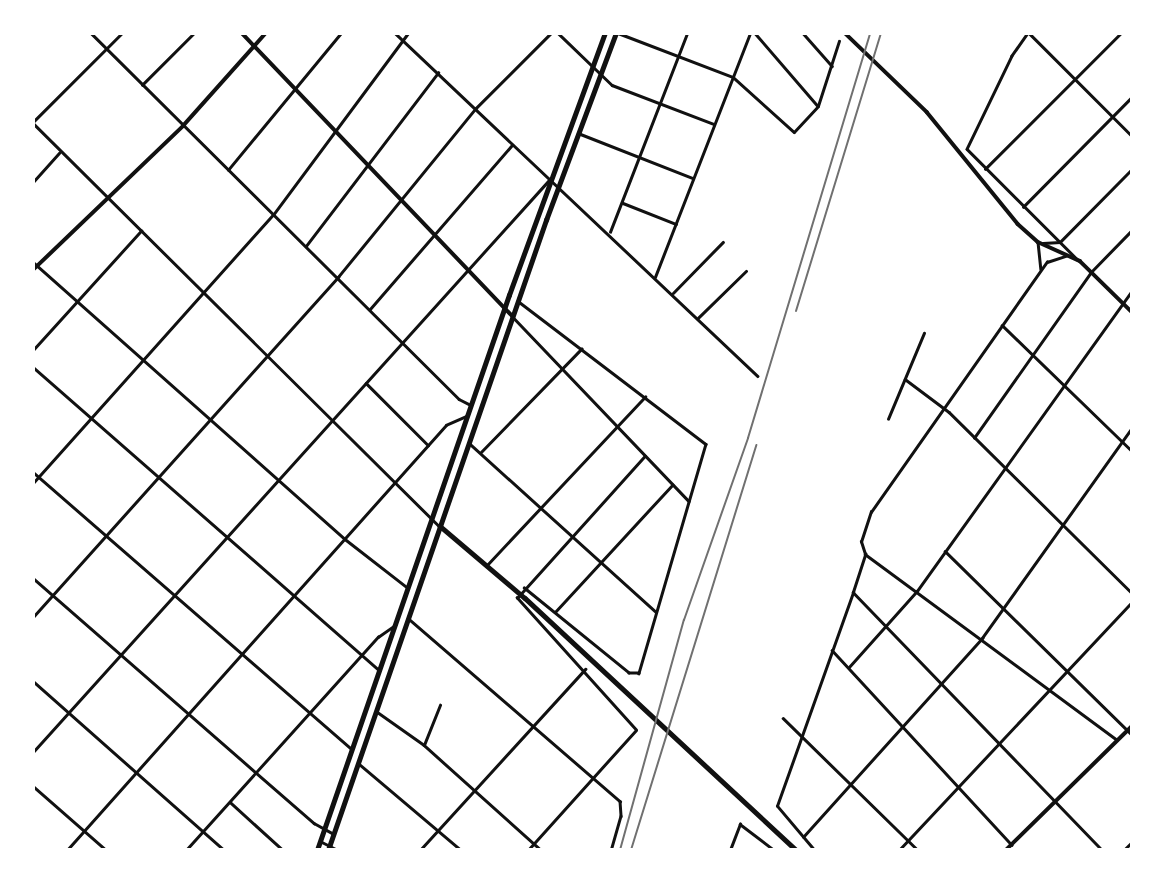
<!DOCTYPE html>
<style>
body{margin:0}
#map{position:relative;width:1165px;height:883px;overflow:hidden;background:#fff;font-family:Helvetica,sans-serif}
div>[style]{position:absolute}
[style*='--x']{left:calc(var(--x)*1px);top:calc(var(--y)*1px);width:calc(var(--w)*1px);rotate:calc(var(--a)*1deg)}
.minor>*{height:2.5px;margin:-1.25px;padding:0 1.25px;transform-origin:1.25px;border-radius:1.25px;background:#111}
.tertiary>*{height:3.5px;margin:-1.75px;padding:0 1.75px;transform-origin:1.75px;border-radius:1.75px;background:#111}
.primary>*{height:4.5px;margin:-2.25px;padding:0 2.25px;transform-origin:2.25px;border-radius:2.25px;background:#111}
.rail>*{height:2px;margin:-1px;padding:0 1px;transform-origin:1px;border-radius:1px;background:#707070}
span{translate:-50% -50%;white-space:nowrap;text-align:center;line-height:1.15;-webkit-text-stroke:6px #fff;paint-order:stroke}
.frame{position:absolute;inset:0;border:35px solid #fff;pointer-events:none}
</style>
<div id="map">
<div class="minor">
<i style="--x:91;--y:33;--w:519;--a:44.84"></i>
<i style="--x:459;--y:399;--w:13;--a:27"></i>
<i style="--x:395;--y:33;--w:499;--a:43.4"></i>
<i style="--x:558;--y:33;--w:75;--a:43.9"></i>
<i style="--x:612;--y:85;--w:109;--a:20.9"></i>
<i style="--x:618;--y:33;--w:123;--a:20.9"></i>
<i style="--x:733;--y:77;--w:82;--a:42"></i>
<i style="--x:794;--y:132;--w:35;--a:-47"></i>
<i style="--x:818;--y:106;--w:68;--a:-72.1"></i>
<i style="--x:755;--y:33;--w:95;--a:49.3"></i>
<i style="--x:803;--y:33;--w:44;--a:48.7"></i>
<i style="--x:1028;--y:33;--w:28;--a:125"></i>
<i style="--x:1012;--y:56;--w:103;--a:115.8"></i>
<i style="--x:967;--y:149;--w:156;--a:45"></i>
<i style="--x:1029;--y:33;--w:146;--a:45"></i>
<i style="--x:142;--y:85;--w:74;--a:-45"></i>
<i style="--x:33;--y:122;--w:126;--a:-45"></i>
<i style="--x:33;--y:123;--w:571;--a:44.79"></i>
<i style="--x:578;--y:133;--w:123;--a:21.4"></i>
<i style="--x:985;--y:169;--w:192;--a:-45"></i>
<i style="--x:228;--y:170;--w:178;--a:-50.5"></i>
<i style="--x:33;--y:182;--w:39;--a:-48"></i>
<i style="--x:623;--y:203;--w:57;--a:21.6"></i>
<i style="--x:1023;--y:207;--w:155;--a:-45.3"></i>
<i style="--x:610;--y:232;--w:213;--a:-68.8"></i>
<i style="--x:1038;--y:242;--w:27;--a:84"></i>
<i style="--x:1043;--y:243;--w:17;--a:-3"></i>
<i style="--x:1060;--y:242;--w:103;--a:-45.4"></i>
<i style="--x:306;--y:246;--w:218;--a:-52.7"></i>
<i style="--x:33;--y:262;--w:417;--a:41.6"></i>
<i style="--x:345;--y:539;--w:80;--a:37.9"></i>
<i style="--x:655;--y:277;--w:262;--a:-68.7"></i>
<i style="--x:673;--y:293;--w:71;--a:-45.6"></i>
<i style="--x:518;--y:301;--w:236;--a:37.3"></i>
<i style="--x:706;--y:444;--w:239;--a:106.3"></i>
<i style="--x:639;--y:673;--w:10;--a:180"></i>
<i style="--x:629;--y:673;--w:135;--a:-141"></i>
<i style="--x:370;--y:309;--w:217;--a:-49.1"></i>
<i style="--x:512;--y:316;--w:256;--a:46.3"></i>
<i style="--x:698;--y:318;--w:67;--a:-44.4"></i>
<i style="--x:1002;--y:325;--w:181;--a:44.1"></i>
<i style="--x:33;--y:350;--w:161;--a:-47.8"></i>
<i style="--x:33;--y:367;--w:460;--a:41.2"></i>
<i style="--x:905;--y:379;--w:55;--a:36.9"></i>
<i style="--x:949;--y:412;--w:257;--a:44.7"></i>
<i style="--x:366;--y:383;--w:88;--a:45"></i>
<i style="--x:888;--y:419;--w:93;--a:-67.3"></i>
<i style="--x:974;--y:438;--w:203;--a:-54.8"></i>
<i style="--x:1091;--y:272;--w:59;--a:-45.7"></i>
<i style="--x:469;--y:443;--w:252;--a:42.1"></i>
<i style="--x:481;--y:452;--w:144;--a:-45.8"></i>
<i style="--x:33;--y:472;--w:422;--a:41"></i>
<i style="--x:33;--y:483;--w:360;--a:-48.2"></i>
<i style="--x:273;--y:215;--w:227;--a:-53.4"></i>
<i style="--x:945;--y:551;--w:262;--a:44.5"></i>
<i style="--x:865;--y:554;--w:313;--a:36.4"></i>
<i style="--x:487;--y:565;--w:231;--a:-46.8"></i>
<i style="--x:33;--y:578;--w:373;--a:41.1"></i>
<i style="--x:314;--y:823;--w:23;--a:29"></i>
<i style="--x:853;--y:592;--w:359;--a:46"></i>
<i style="--x:555;--y:612;--w:173;--a:-47.3"></i>
<i style="--x:33;--y:617;--w:457;--a:-48.1"></i>
<i style="--x:338;--y:277;--w:217;--a:-50.8"></i>
<i style="--x:475;--y:109;--w:107;--a:-45"></i>
<i style="--x:409;--y:619;--w:279;--a:40.8"></i>
<i style="--x:620;--y:801;--w:15;--a:86"></i>
<i style="--x:621;--y:816;--w:35;--a:106"></i>
<i style="--x:832;--y:650;--w:265;--a:47.3"></i>
<i style="--x:849;--y:667;--w:102;--a:-48.2"></i>
<i style="--x:917;--y:591;--w:369;--a:-54.4"></i>
<i style="--x:33;--y:681;--w:255;--a:41.5"></i>
<i style="--x:376;--y:711;--w:59;--a:35.3"></i>
<i style="--x:424;--y:745;--w:157;--a:41.9"></i>
<i style="--x:783;--y:718;--w:189;--a:44.4"></i>
<i style="--x:424;--y:745;--w:43;--a:-68.2"></i>
<i style="--x:33;--y:752;--w:772;--a:-47.94"></i>
<i style="--x:358;--y:763;--w:135;--a:40.2"></i>
<i style="--x:33;--y:786;--w:97;--a:41.2"></i>
<i style="--x:230;--y:802;--w:72;--a:42.2"></i>
<i style="--x:803;--y:837;--w:268;--a:-48"></i>
<i style="--x:982;--y:638;--w:258;--a:-54.5"></i>
<i style="--x:320;--y:841;--w:20;--a:27"></i>
<i style="--x:67;--y:850;--w:569;--a:-48.27"></i>
<i style="--x:446;--y:425;--w:22;--a:-24"></i>
<i style="--x:186;--y:850;--w:287;--a:-48"></i>
<i style="--x:378;--y:637;--w:21;--a:-35"></i>
<i style="--x:420;--y:850;--w:245;--a:-47.6"></i>
<i style="--x:528;--y:850;--w:161;--a:-48"></i>
<i style="--x:636;--y:730;--w:178;--a:-132"></i>
<i style="--x:517;--y:598;--w:191;--a:-48"></i>
<i style="--x:730;--y:850;--w:28;--a:-69"></i>
<i style="--x:740;--y:824;--w:43;--a:37.4"></i>
<i style="--x:814;--y:850;--w:57;--a:-130.1"></i>
<i style="--x:777;--y:806;--w:227;--a:-70.4"></i>
<i style="--x:853;--y:592;--w:40;--a:-72"></i>
<i style="--x:865;--y:554;--w:13;--a:-108"></i>
<i style="--x:861;--y:542;--w:32;--a:-72"></i>
<i style="--x:871;--y:512;--w:306;--a:-54.9"></i>
<i style="--x:1047;--y:262;--w:20;--a:-18"></i>
<i style="--x:899;--y:850;--w:340;--a:-46.8"></i>
<i style="--x:1124;--y:850;--w:11;--a:-45"></i>
</div>
<div class="tertiary">
<i style="--x:242;--y:33;--w:391;--a:46.3"></i>
<i style="--x:845;--y:33;--w:114;--a:43.9"></i>
<i style="--x:927;--y:112;--w:144;--a:50.9"></i>
<i style="--x:1018;--y:224;--w:27;--a:42"></i>
<i style="--x:1038;--y:242;--w:46;--a:24.3"></i>
<i style="--x:1080;--y:261;--w:73;--a:44.4"></i>
<i style="--x:33;--y:270;--w:208;--a:-43.8"></i>
<i style="--x:183;--y:126;--w:125;--a:-48.3"></i>
<i style="--x:1006;--y:850;--w:177;--a:-44.5"></i>
</div>
<div class="primary">
<i style="--x:440;--y:526;--w:111;--a:40.3"></i>
<i style="--x:525;--y:598;--w:370;--a:42.9"></i>
<i style="--x:317;--y:850;--w:587;--a:-70.92"></i>
<i style="--x:509;--y:295;--w:279;--a:-69.9"></i>
<i style="--x:328;--y:850;--w:667;--a:-70.91"></i>
<i style="--x:546;--y:220;--w:200;--a:-69.5"></i>
</div>
<div class="rail">
<i style="--x:796;--y:311;--w:291;--a:-73"></i>
<i style="--x:620;--y:850;--w:239;--a:-74.5"></i>
<i style="--x:684;--y:620;--w:193;--a:-70.6"></i>
<i style="--x:748;--y:438;--w:423;--a:-73.2"></i>
<i style="--x:631;--y:850;--w:424;--a:-72.8"></i>
</div>
<div class="frame"></div>
</div>
